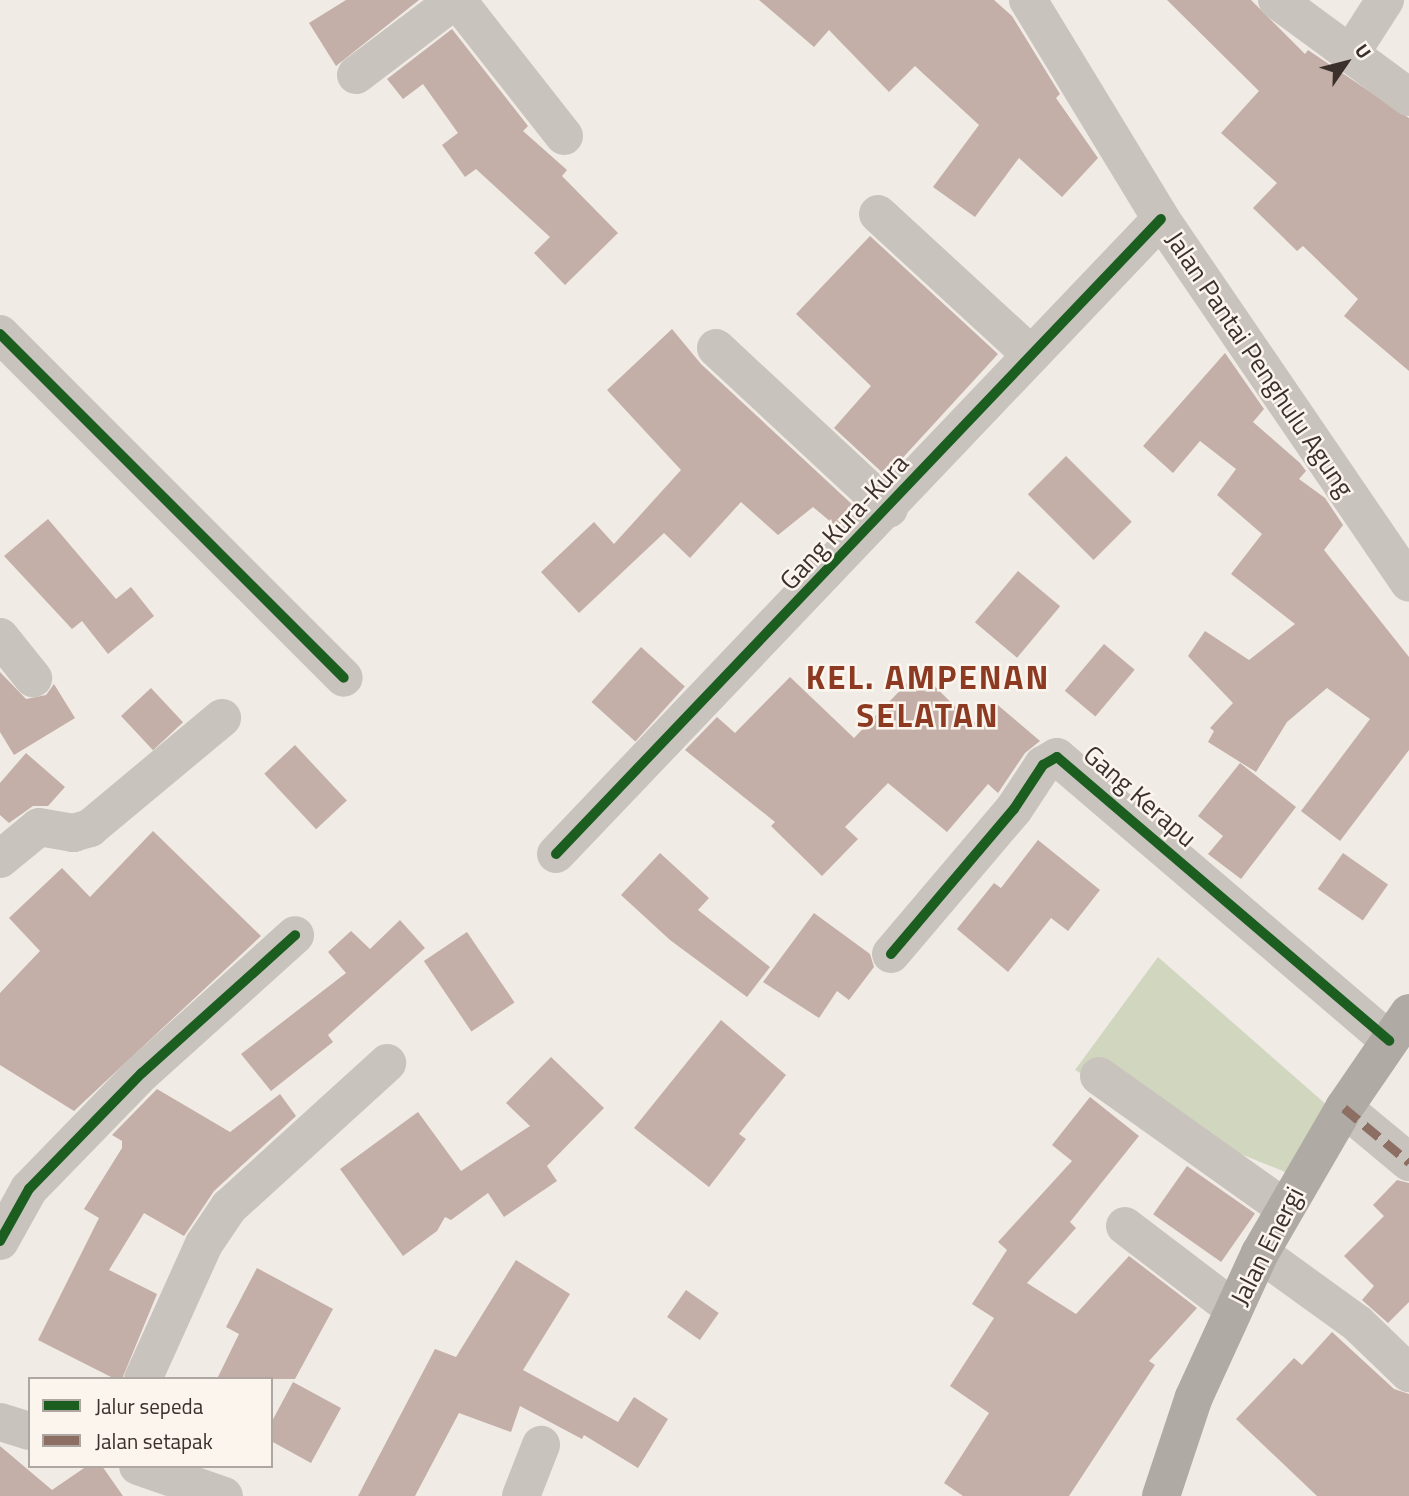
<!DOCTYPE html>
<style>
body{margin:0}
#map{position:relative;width:1409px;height:1496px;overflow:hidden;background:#f0ebe5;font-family:"Titillium Web",sans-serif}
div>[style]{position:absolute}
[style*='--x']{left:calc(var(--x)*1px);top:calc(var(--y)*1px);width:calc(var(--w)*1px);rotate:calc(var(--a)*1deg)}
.green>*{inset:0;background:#d1d6bf}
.building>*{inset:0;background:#c3afa7;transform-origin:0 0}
.minor>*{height:38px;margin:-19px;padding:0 19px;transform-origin:19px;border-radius:19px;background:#c9c3be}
.highway>*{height:38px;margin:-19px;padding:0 19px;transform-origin:19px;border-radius:19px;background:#afaaa4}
.quiet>*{height:9px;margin-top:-4.5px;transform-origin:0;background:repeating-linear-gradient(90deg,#8d6e63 0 18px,transparent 0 27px)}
.cycleway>*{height:10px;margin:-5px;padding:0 5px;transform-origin:5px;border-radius:5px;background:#1b5e20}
span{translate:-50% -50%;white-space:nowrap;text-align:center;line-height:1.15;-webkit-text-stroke:5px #fbf5ee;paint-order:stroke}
.street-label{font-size:26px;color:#3b302b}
.district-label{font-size:33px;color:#8c3b22;font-weight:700;letter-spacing:2px}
.legend{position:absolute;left:28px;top:1377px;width:245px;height:91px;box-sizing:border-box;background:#fbf5ee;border:2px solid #aea6a0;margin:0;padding:9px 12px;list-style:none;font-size:21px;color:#3b302b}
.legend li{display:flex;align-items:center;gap:14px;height:35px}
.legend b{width:35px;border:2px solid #aea6a0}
.north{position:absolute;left:1311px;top:28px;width:70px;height:70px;-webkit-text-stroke:5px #fbf5ee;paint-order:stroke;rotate:55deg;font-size:19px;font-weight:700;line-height:28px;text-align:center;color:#3b302b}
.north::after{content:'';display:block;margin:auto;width:24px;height:32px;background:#3b302b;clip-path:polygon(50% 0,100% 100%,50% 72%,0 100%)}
</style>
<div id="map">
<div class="green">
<i style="clip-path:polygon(1158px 957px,1337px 1114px,1290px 1174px,1182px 1130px,1075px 1070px)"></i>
</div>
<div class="building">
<i style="clip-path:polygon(346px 0,419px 0,336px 66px,309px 23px)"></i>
<i style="clip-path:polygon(759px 0,994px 0,1012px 16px,1060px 94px,1056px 98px,1098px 158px,1062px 197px,1019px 158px,975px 217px,933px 187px,979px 125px,915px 66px,889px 92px,829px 30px,814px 47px)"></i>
<i style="clip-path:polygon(1167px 0,1251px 0,1305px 54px,1308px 50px,1409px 118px,1409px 371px,1344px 316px,1358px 299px,1303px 246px,1297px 251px,1253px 208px,1277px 183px,1221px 133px,1259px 91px)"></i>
<i style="clip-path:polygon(452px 29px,528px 126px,523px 131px,567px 170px,562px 176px,618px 233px,565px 285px,534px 253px,550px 237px,476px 169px,465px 177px,442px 145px,458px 133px,423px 84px,403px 99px,387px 79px)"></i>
<i style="clip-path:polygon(870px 236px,998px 354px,886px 476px,834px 428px,871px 386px,796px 314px)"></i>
<i style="clip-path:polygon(672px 329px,701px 364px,856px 508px,837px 527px,813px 507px,778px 535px,741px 502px,690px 558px,664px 533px,579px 613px,541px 572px,594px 522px,614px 544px,681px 470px,607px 390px)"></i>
<i style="clip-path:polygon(1225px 353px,1264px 409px,1253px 422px,1300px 463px,1306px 471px,1299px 479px,1325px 498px,1343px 525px,1324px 550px,1409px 657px,1409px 750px,1340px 841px,1301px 811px,1370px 719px,1327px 688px,1287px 722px,1256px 772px,1208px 742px,1214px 731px,1210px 728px,1233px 703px,1188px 656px,1205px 631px,1249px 660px,1295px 624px,1231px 574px,1262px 534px,1217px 495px,1236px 469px,1200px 441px,1173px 473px,1143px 446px)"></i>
<i style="left:1066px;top:456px;width:93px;height:54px;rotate:45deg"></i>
<i style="clip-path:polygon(48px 519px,116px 599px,131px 587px,154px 616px,108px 654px,82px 621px,72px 629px,4px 556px)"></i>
<i style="left:1018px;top:571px;width:55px;height:67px;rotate:40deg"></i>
<i style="left:1104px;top:644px;width:40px;height:61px;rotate:40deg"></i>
<i style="left:641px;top:647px;width:59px;height:74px;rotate:42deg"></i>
<i style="clip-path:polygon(919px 671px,973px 724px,993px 701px,1040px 741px,1025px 753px,998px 793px,988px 784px,947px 832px,888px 783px,845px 827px,858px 839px,822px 876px,771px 826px,775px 822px,685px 750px,717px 717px,735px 733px,790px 677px,854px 738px)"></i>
<i style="clip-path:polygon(0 672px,26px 699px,46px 695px,54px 684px,75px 718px,14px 755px,0 732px)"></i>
<i style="left:151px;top:688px;width:47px;height:41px;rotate:47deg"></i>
<i style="left:295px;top:745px;width:76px;height:42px;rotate:47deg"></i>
<i style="clip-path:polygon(26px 753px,65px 787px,48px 806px,33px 806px,9px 823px,0 815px,0 783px)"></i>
<i style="clip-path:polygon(1240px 763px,1296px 807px,1241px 879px,1208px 854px,1223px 836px,1198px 816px)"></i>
<i style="clip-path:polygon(153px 831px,261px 936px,74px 1111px,0 1065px,0 993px,40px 951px,9px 918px,62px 868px,90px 897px)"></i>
<i style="clip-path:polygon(1038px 840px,1100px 890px,1068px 931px,1051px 918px,1008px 972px,957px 929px,994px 883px,1001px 888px)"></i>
<i style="clip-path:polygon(660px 853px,709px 898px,698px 910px,770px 967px,747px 997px,670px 940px,621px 895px)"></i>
<i style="left:1343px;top:853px;width:55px;height:44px;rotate:35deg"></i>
<i style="clip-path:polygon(814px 913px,870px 954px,874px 967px,849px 1000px,837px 991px,819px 1018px,763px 982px)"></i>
<i style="clip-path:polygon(400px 920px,425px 948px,328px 1035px,333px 1042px,271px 1091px,241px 1054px,346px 973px,328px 952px,351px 931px,370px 949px)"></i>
<i style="left:467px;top:932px;width:85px;height:52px;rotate:56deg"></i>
<i style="clip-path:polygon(721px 1020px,786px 1075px,739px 1134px,746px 1139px,709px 1187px,634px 1128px)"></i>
<i style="clip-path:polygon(551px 1057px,604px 1108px,547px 1166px,557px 1181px,504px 1217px,488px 1193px,451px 1220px,445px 1217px,437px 1231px,403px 1256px,340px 1169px,418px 1112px,461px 1171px,530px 1126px,506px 1103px)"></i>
<i style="clip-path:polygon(157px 1089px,230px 1132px,280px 1094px,296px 1116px,214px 1191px,184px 1236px,144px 1213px,109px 1270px,157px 1294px,122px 1379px,115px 1379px,38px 1340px,99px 1218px,84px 1209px,122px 1148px,122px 1141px,112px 1135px)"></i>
<i style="clip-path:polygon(1090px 1097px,1139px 1136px,1070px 1222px,1076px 1228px,1027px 1283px,1076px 1314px,1129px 1256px,1197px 1308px,1149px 1361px,1155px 1365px,1069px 1496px,963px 1496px,944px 1483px,989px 1413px,950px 1386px,994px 1318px,972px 1304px,1007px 1250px,998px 1242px,1072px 1161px,1052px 1145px)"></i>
<i style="left:1187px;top:1166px;width:83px;height:59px;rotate:35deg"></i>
<i style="clip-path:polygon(1397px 1180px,1409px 1183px,1409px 1302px,1388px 1323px,1362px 1300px,1374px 1286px,1344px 1256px,1384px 1216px,1373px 1205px)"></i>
<i style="clip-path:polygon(516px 1260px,570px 1294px,523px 1370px,618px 1422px,634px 1397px,668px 1419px,638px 1468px,584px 1435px,582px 1439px,520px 1406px,511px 1432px,459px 1413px,415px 1496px,358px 1496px,435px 1349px,456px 1357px)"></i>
<i style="clip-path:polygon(257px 1268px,333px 1309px,295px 1379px,217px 1379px,239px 1334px,226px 1327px)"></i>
<i style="left:686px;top:1290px;width:40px;height:33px;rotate:35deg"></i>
<i style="clip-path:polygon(1332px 1332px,1394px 1389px,1409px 1394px,1409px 1496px,1317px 1496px,1236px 1419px,1294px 1358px,1302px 1365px)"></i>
<i style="clip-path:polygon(293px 1382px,341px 1408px,311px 1463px,271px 1441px,271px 1423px)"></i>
<i style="clip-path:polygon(0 1446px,52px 1490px,87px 1466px,102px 1466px,123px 1496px,0 1496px)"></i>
</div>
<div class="minor">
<i style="--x:457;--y:0;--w:173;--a:51.8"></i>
<i style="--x:1028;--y:0;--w:256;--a:58.7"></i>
<i style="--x:1161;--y:219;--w:440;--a:55.7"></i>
<i style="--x:1277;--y:0;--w:164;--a:36.3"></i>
<i style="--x:1351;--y:53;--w:63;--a:-57.3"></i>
<i style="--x:356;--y:75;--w:124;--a:-37.1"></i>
<i style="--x:878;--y:214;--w:205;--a:42.6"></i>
<i style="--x:0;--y:334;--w:486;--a:45"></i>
<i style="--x:716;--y:348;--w:236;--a:42.9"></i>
<i style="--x:0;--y:637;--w:53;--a:51.2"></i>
<i style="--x:556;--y:854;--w:877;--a:-46.39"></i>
<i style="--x:0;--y:859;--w:50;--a:-39.4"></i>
<i style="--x:39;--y:827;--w:35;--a:10"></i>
<i style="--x:73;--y:833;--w:18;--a:-16"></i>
<i style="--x:90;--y:828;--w:172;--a:-39.8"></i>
<i style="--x:891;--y:954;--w:190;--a:-49.7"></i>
<i style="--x:1014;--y:809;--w:53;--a:-56.6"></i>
<i style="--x:1043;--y:765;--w:16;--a:-30"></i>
<i style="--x:1057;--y:757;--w:437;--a:40.5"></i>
<i style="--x:1099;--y:1076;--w:226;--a:35.4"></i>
<i style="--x:1344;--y:1108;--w:85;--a:39.7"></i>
<i style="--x:1125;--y:1226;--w:137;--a:37.3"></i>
<i style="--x:0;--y:1241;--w:60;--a:-60.9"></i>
<i style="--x:29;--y:1189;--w:162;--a:-45.8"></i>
<i style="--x:142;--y:1073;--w:206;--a:-42"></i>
<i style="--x:1260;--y:1253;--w:121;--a:35.9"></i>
<i style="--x:1358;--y:1324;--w:71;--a:43.9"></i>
<i style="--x:143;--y:1379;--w:148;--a:-65.7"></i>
<i style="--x:204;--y:1244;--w:45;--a:-56"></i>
<i style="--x:229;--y:1207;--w:214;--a:-42.3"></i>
<i style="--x:0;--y:1422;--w:31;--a:17"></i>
<i style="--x:138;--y:1466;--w:91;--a:19.2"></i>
<i style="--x:521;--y:1496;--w:55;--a:-68.6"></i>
</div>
<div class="highway">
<i style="--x:1161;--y:1496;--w:104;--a:-71.6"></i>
<i style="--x:1194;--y:1397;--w:158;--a:-65.4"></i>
<i style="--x:1260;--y:1253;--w:168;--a:-59.9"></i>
<i style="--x:1344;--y:1108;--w:115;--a:-55.6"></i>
</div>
<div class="quiet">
<i style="--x:1344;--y:1108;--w:85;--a:39.7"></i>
</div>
<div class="cycleway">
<i style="--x:0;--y:334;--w:486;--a:45"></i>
<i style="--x:556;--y:854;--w:877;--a:-46.39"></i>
<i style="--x:891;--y:954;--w:190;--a:-49.7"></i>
<i style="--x:1014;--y:809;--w:53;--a:-56.6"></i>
<i style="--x:1043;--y:765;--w:16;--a:-30"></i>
<i style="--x:1057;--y:757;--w:437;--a:40.5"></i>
<i style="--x:0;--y:1241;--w:60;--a:-60.9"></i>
<i style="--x:29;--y:1189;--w:162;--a:-45.8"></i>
<i style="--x:142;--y:1073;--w:206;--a:-42"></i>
</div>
<div class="street-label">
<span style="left:1260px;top:364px;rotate:56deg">Jalan Pantai Penghulu Agung</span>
<span style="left:844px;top:522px;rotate:-47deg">Gang Kura-Kura</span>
<span style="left:1140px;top:796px;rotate:41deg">Gang Kerapu</span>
<span style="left:1267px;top:1246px;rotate:-63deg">Jalan Energi</span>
</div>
<div class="district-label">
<span style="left:928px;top:697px">KEL. AMPENAN<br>SELATAN</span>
</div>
<ul class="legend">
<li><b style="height:9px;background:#1b5e20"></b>Jalur sepeda</li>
<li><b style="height:9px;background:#8d6e63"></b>Jalan setapak</li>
</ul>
<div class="north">U</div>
</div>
